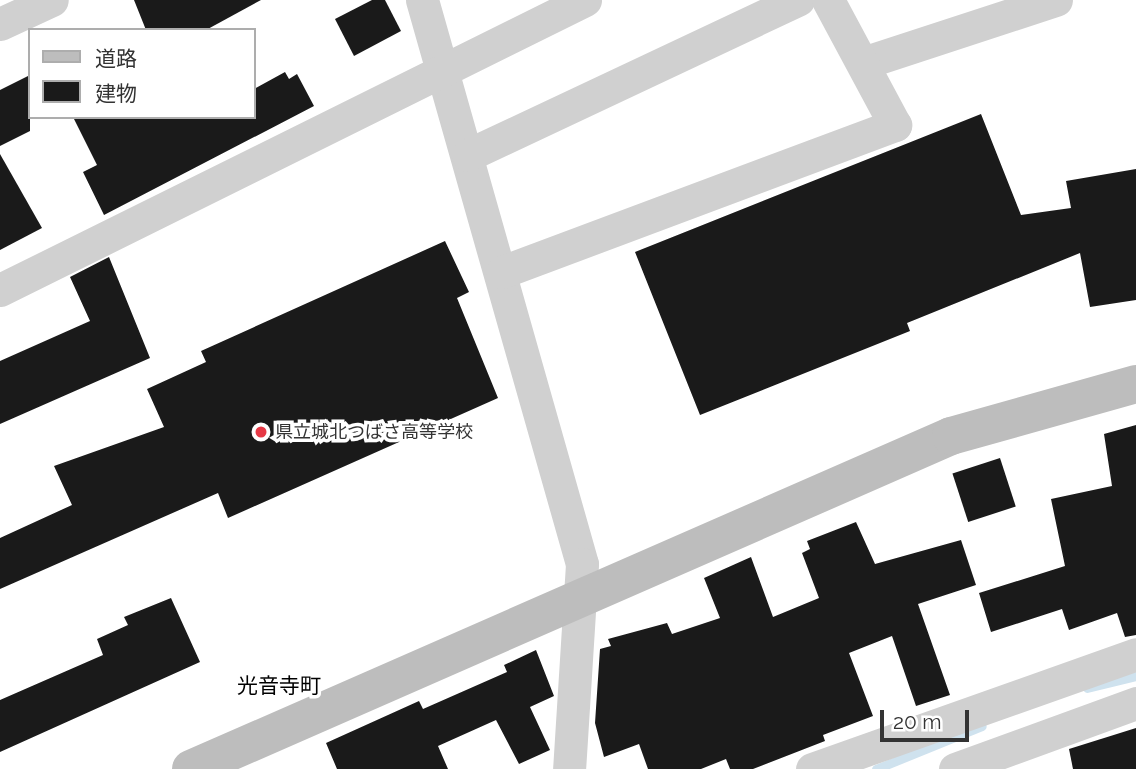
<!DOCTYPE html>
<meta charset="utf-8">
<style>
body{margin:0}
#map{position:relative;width:1136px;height:769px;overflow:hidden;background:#fff;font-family:Raleway,"Noto Sans JP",sans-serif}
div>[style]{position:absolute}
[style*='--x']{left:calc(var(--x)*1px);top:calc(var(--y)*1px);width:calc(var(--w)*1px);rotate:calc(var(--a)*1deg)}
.stream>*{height:9px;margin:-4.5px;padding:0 4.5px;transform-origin:4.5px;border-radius:4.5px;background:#cfe2ee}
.building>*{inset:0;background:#1a1a1a;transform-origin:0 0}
.street>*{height:33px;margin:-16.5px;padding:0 16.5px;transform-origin:16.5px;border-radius:16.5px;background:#d0d0d0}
.secondary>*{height:38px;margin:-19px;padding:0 19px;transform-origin:19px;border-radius:19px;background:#bdbdbd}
.dots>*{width:19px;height:19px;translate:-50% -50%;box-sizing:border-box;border:4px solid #fff;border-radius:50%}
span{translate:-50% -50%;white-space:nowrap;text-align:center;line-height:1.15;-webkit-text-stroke:7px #fff;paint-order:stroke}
.poi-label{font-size:18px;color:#333}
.left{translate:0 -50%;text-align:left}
.quarter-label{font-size:21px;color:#000}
.legend{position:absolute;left:28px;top:28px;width:228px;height:91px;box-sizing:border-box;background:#fff;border:2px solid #adadad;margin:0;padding:9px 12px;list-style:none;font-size:21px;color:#333}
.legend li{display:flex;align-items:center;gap:14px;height:35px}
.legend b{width:35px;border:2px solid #adadad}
.scale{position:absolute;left:880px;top:710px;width:89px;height:32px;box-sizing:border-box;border:4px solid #333;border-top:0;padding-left:9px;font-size:21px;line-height:24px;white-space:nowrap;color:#333;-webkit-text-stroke:5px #fff;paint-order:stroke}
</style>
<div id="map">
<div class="stream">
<i style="--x:1087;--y:688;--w:50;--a:-13.8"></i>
<i style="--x:876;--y:769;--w:114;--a:-22.1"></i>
</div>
<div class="building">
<i style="clip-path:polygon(134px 0,261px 0,206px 30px,146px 30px)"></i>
<i style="clip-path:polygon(372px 0,385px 0,401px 31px,354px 56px,335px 19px)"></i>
<i style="clip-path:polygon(285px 72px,289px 79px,297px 74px,314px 106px,104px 215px,83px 172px,97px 165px,73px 117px,254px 117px,254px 89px)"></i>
<i style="clip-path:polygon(30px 75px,30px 131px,0 146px,0 90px)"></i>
<i style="clip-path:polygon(981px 114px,1021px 215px,1071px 208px,1066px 181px,1136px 169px,1136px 300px,1090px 307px,1080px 253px,907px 323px,910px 331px,700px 415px,635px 252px)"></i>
<i style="clip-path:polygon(0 154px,42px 228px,0 250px)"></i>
<i style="clip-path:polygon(445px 241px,469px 292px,457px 298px,498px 398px,228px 518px,218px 493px,0 589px,0 538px,72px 505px,54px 466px,164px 427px,147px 389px,206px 362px,201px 351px)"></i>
<i style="clip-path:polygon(109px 257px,150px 358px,0 424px,0 361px,90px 321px,70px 277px)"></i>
<i style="clip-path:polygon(1136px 425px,1136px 635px,1125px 637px,1117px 613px,1069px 630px,1062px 609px,991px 632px,979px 593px,1065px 566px,1051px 499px,1112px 486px,1104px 434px)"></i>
<i style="left:1000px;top:458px;width:51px;height:50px;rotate:72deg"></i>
<i style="clip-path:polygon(856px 522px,875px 564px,961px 540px,976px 585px,918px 604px,950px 695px,916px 706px,892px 636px,849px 653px,873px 716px,823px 735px,825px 741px,753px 769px,730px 769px,726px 759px,701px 769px,648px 769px,639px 744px,604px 757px,595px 723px,600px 649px,611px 646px,608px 639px,667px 623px,672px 634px,720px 618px,704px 578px,751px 557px,773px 617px,819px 598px,802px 553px,810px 549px,807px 541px)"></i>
<i style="clip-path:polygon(171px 598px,200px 662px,0 752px,0 700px,103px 655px,97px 639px,128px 625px,124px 617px)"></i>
<i style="clip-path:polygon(536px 650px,554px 696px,530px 707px,550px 750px,519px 764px,496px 720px,438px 746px,448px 769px,337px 769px,326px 743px,419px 701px,423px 709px,507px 672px,504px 665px)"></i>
<i style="clip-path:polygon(1136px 728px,1136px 769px,1073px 769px,1069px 749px)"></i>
</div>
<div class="street">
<i style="--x:422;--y:0;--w:586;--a:74.16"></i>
<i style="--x:582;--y:564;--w:205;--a:93.6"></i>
<i style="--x:0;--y:24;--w:57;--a:-24.8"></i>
<i style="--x:863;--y:63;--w:203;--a:-18.1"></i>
<i style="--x:468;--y:155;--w:365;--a:-25.2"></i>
<i style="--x:502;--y:272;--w:420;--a:-20.5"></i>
<i style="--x:895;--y:125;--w:142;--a:-118.2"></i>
<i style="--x:0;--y:290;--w:653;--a:-26.37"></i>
<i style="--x:812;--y:769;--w:344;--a:-19.5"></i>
<i style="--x:955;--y:769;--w:193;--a:-20"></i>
</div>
<div class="secondary">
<i style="--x:191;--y:769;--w:830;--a:-23.66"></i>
<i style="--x:951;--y:436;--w:192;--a:-15.7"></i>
</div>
<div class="dots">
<i style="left:261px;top:432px;background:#e63946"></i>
</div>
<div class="poi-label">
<span class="left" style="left:275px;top:432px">県立城北つばさ高等学校</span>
</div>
<div class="quarter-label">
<span style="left:279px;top:686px">光音寺町</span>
</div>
<ul class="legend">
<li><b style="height:9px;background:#bdbdbd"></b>道路</li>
<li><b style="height:19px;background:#1a1a1a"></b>建物</li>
</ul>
<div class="scale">20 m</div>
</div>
